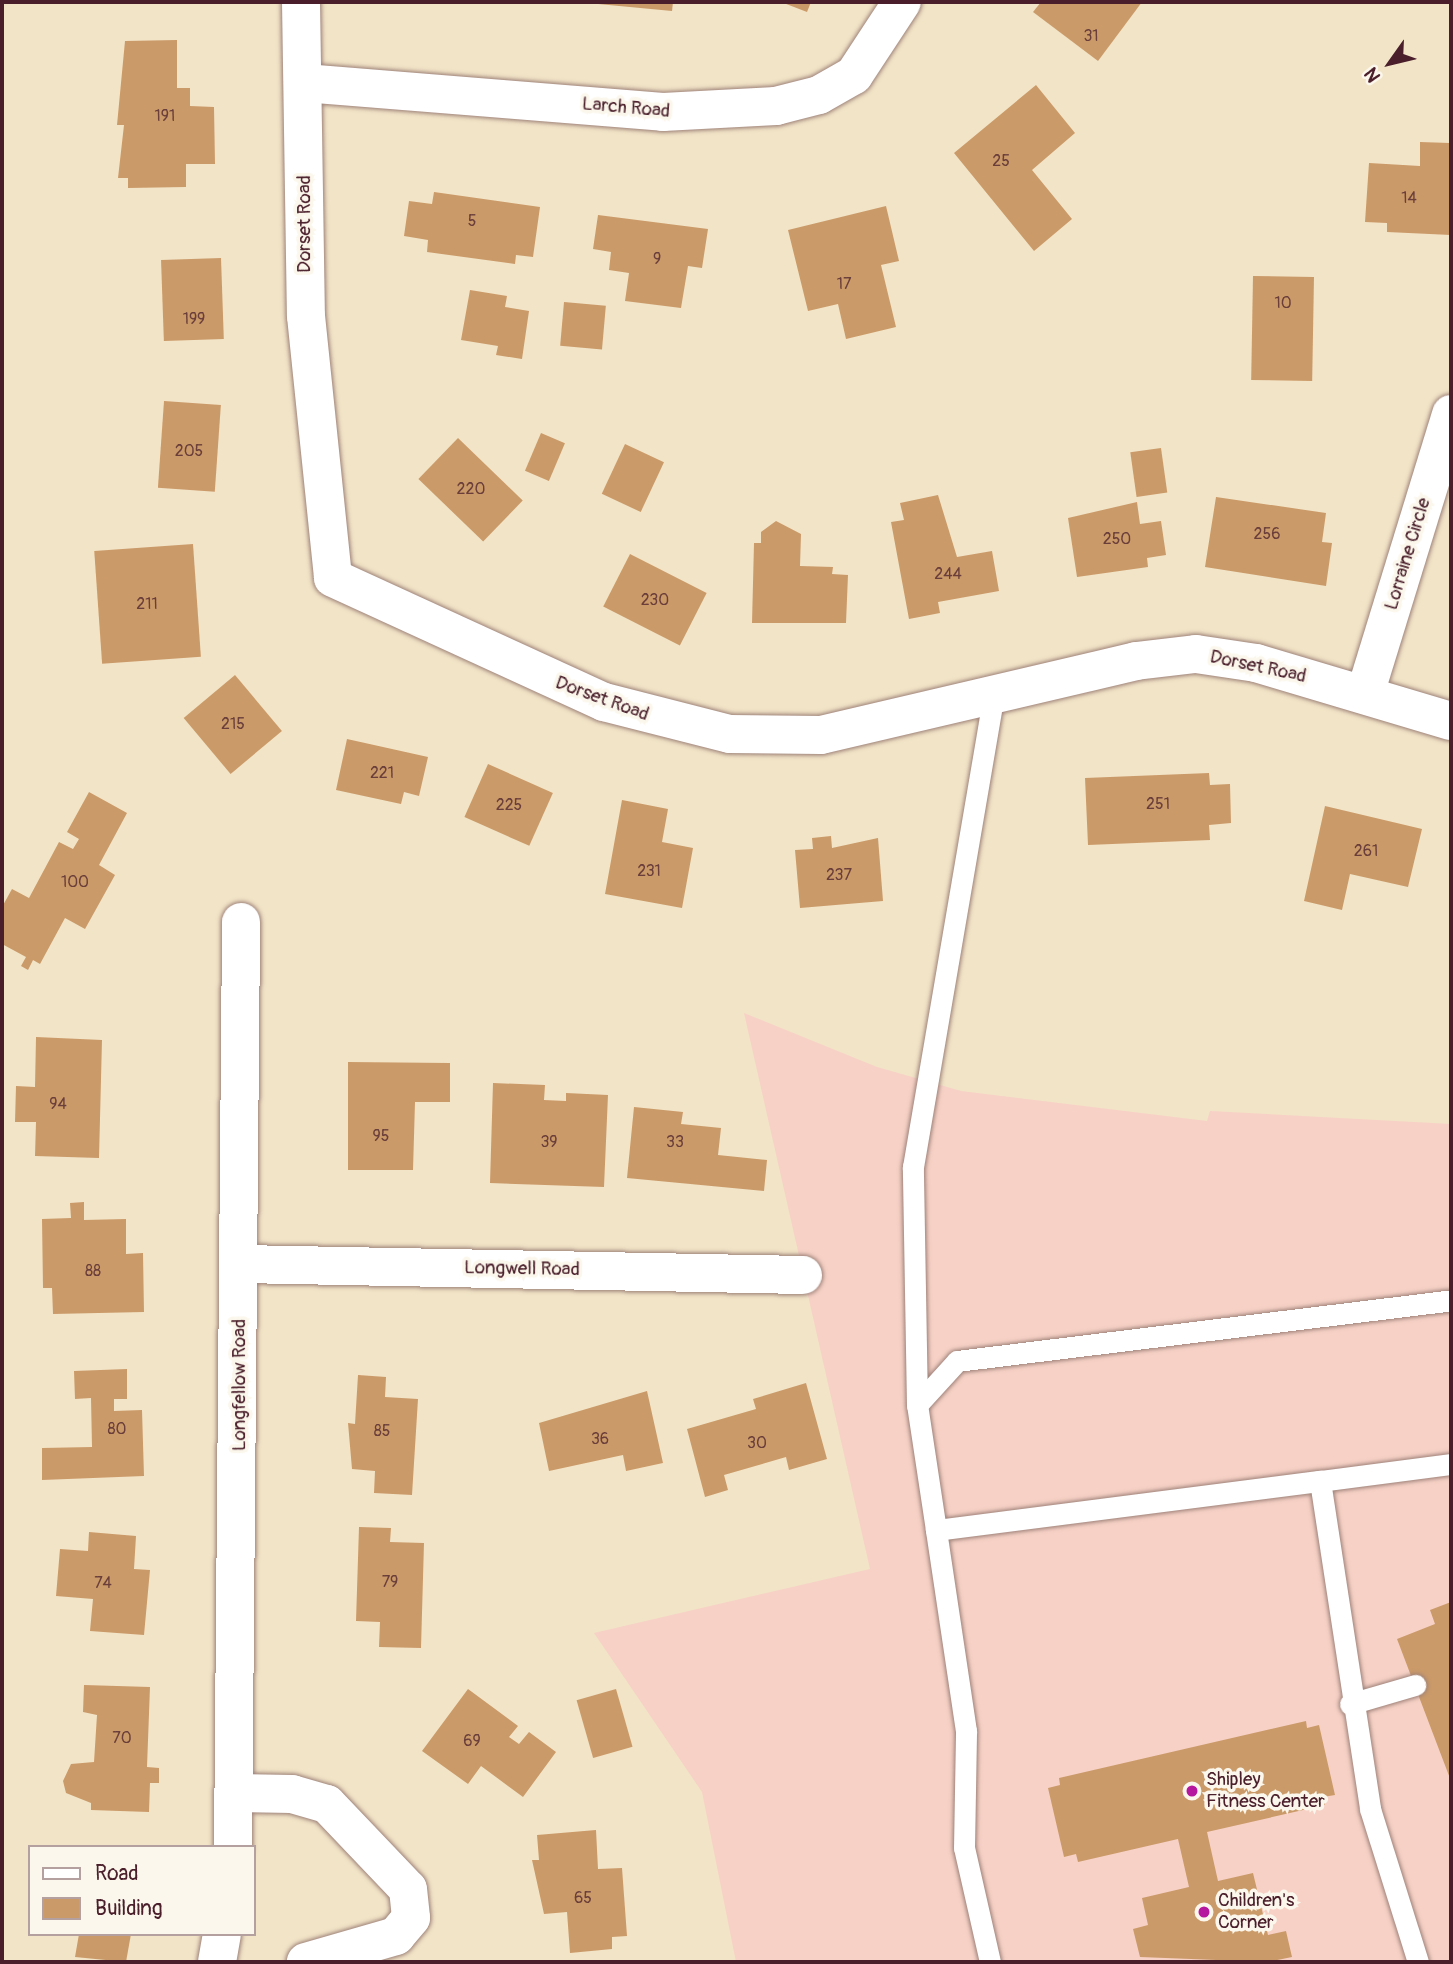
<!DOCTYPE html>
<style>
body{margin:0}
#map{position:relative;width:1453px;height:1964px;overflow:hidden;background:#f2e4c7;font-family:Pangolin,sans-serif}
div>[style]{position:absolute}
[style*='--x']{left:calc(var(--x)*1px);top:calc(var(--y)*1px);width:calc(var(--w)*1px);rotate:calc(var(--a)*1deg)}
.built>*{inset:0;background:#f7d1c6}
.building>*{inset:0;background:#cb9a69;transform-origin:0 0}
.roads{filter:drop-shadow(0 0 2px #9e8279) drop-shadow(0 0 2px #9e8279)}
.service>*{height:21px;margin:-10.5px;padding:0 10.5px;transform-origin:10.5px;border-radius:10.5px;background:#fff}
.minor>*{height:38px;margin:-19px;padding:0 19px;transform-origin:19px;border-radius:19px;background:#fff}
.dots>*{width:19px;height:19px;translate:-50% -50%;box-sizing:border-box;border:4px solid #fbf7ec;border-radius:50%}
span{translate:-50% -50%;white-space:nowrap;text-align:center;line-height:1.15;-webkit-text-stroke:7px #fbf7ec;paint-order:stroke}
.number-label{font-size:16px;color:#6a3e3a}
.number-label span{-webkit-text-stroke-width:0}
.street-label{font-size:19px;color:#4a1f2b}
.poi-label{font-size:19px;color:#4a1f2b}
.left{translate:0 -50%;text-align:left}
.frame{position:absolute;inset:0;border:4px solid #4a1f2b;pointer-events:none}
.legend{position:absolute;left:28px;top:1845px;width:228px;height:91px;box-sizing:border-box;background:#fbf7ec;border:2px solid #b4a19f;margin:0;padding:9px 12px;list-style:none;font-size:21px;color:#4a1f2b}
.legend li{display:flex;align-items:center;gap:14px;height:35px}
.legend b{width:35px;border:2px solid #b4a19f}
.north{position:absolute;left:1355px;top:28px;width:70px;height:70px;-webkit-text-stroke:5px #fbf7ec;paint-order:stroke;rotate:236deg;font-size:19px;font-weight:700;line-height:28px;text-align:center;color:#4a1f2b}
.north::after{content:'';display:block;margin:auto;width:24px;height:32px;background:#4a1f2b;clip-path:polygon(50% 0,100% 100%,50% 72%,0 100%)}
</style>
<div id="map">
<div class="built">
<i style="clip-path:polygon(744px 1013px,877px 1067px,961px 1091px,1207px 1121px,1210px 1111px,1451px 1124px,1451px 1962px,736px 1962px,702px 1792px,594px 1633px,870px 1569px)"></i>
</div>
<div class="building">
<i style="clip-path:polygon(577px 2px,673px 2px,672px 11px)"></i>
<i style="clip-path:polygon(781px 2px,811px 2px,807px 12px)"></i>
<i style="clip-path:polygon(1041px 2px,1142px 2px,1098px 61px,1033px 12px)"></i>
<i style="clip-path:polygon(177px 40px,177px 88px,190px 88px,190px 106px,214px 107px,215px 164px,186px 164px,186px 187px,128px 188px,128px 178px,118px 178px,124px 125px,117px 125px,125px 41px)"></i>
<i style="clip-path:polygon(1036px 85px,1075px 133px,1032px 170px,1072px 219px,1034px 251px,954px 153px)"></i>
<i style="clip-path:polygon(1420px 142px,1450px 143px,1451px 235px,1387px 232px,1387px 223px,1365px 222px,1369px 163px,1420px 166px)"></i>
<i style="clip-path:polygon(434px 192px,540px 207px,533px 257px,516px 255px,515px 264px,427px 252px,428px 240px,404px 236px,409px 201px,432px 204px)"></i>
<i style="clip-path:polygon(886px 206px,899px 261px,881px 265px,896px 327px,846px 339px,838px 304px,808px 311px,788px 230px)"></i>
<i style="clip-path:polygon(598px 215px,708px 229px,702px 268px,688px 266px,681px 308px,625px 301px,629px 273px,609px 270px,611px 252px,593px 249px)"></i>
<i style="left:221px;top:258px;width:81px;height:60px;rotate:88deg"></i>
<i style="left:1253px;top:276px;width:61px;height:104px;rotate:1deg"></i>
<i style="clip-path:polygon(470px 290px,507px 296px,505px 307px,529px 311px,522px 359px,496px 355px,498px 346px,461px 340px)"></i>
<i style="left:564px;top:302px;width:42px;height:44px;rotate:5deg"></i>
<i style="left:164px;top:401px;width:57px;height:87px;rotate:4deg"></i>
<i style="left:541px;top:433px;width:26px;height:41px;rotate:23deg"></i>
<i style="left:458px;top:438px;width:90px;height:57px;rotate:44deg"></i>
<i style="left:625px;top:444px;width:43px;height:55px;rotate:25deg"></i>
<i style="left:1161px;top:448px;width:45px;height:31px;rotate:82deg"></i>
<i style="clip-path:polygon(938px 495px,957px 557px,992px 551px,999px 591px,938px 602px,940px 613px,909px 619px,891px 522px,904px 520px,900px 503px)"></i>
<i style="clip-path:polygon(1216px 497px,1326px 513px,1322px 542px,1332px 543px,1326px 586px,1205px 567px)"></i>
<i style="clip-path:polygon(1137px 502px,1140px 524px,1161px 521px,1166px 555px,1147px 558px,1148px 567px,1077px 577px,1068px 518px)"></i>
<i style="clip-path:polygon(776px 521px,801px 534px,800px 566px,833px 567px,832px 574px,848px 575px,846px 623px,752px 623px,754px 543px,761px 543px,761px 532px)"></i>
<i style="left:193px;top:544px;width:113px;height:99px;rotate:86deg"></i>
<i style="left:630px;top:554px;width:86px;height:59px;rotate:27deg"></i>
<i style="left:235px;top:675px;width:73px;height:67px;rotate:50deg"></i>
<i style="clip-path:polygon(347px 739px,428px 757px,419px 796px,404px 792px,401px 804px,336px 790px)"></i>
<i style="left:488px;top:764px;width:71px;height:58px;rotate:24deg"></i>
<i style="clip-path:polygon(1209px 773px,1210px 785px,1230px 784px,1231px 823px,1209px 825px,1210px 840px,1088px 845px,1085px 778px)"></i>
<i style="clip-path:polygon(89px 792px,127px 813px,99px 865px,115px 875px,85px 929px,65px 918px,40px 964px,33px 960px,28px 970px,21px 966px,26px 957px,2px 944px,2px 907px,12px 889px,29px 898px,59px 842px,73px 849px,79px 839px,67px 832px)"></i>
<i style="clip-path:polygon(622px 800px,668px 809px,662px 842px,693px 848px,682px 908px,605px 894px)"></i>
<i style="clip-path:polygon(1325px 806px,1422px 829px,1408px 887px,1350px 874px,1342px 910px,1304px 901px)"></i>
<i style="clip-path:polygon(831px 836px,832px 848px,878px 838px,883px 901px,800px 908px,795px 850px,813px 849px,812px 838px)"></i>
<i style="clip-path:polygon(36px 1037px,102px 1040px,99px 1158px,35px 1156px,36px 1122px,15px 1122px,16px 1086px,35px 1087px)"></i>
<i style="clip-path:polygon(348px 1062px,450px 1063px,450px 1102px,415px 1102px,413px 1170px,348px 1170px)"></i>
<i style="clip-path:polygon(493px 1083px,545px 1085px,544px 1100px,566px 1101px,566px 1093px,608px 1095px,604px 1187px,490px 1183px)"></i>
<i style="clip-path:polygon(634px 1107px,683px 1112px,681px 1124px,721px 1128px,718px 1155px,767px 1160px,764px 1191px,627px 1178px)"></i>
<i style="clip-path:polygon(84px 1202px,84px 1220px,126px 1219px,126px 1254px,143px 1253px,144px 1312px,53px 1314px,52px 1288px,43px 1288px,42px 1219px,71px 1218px,70px 1203px)"></i>
<i style="clip-path:polygon(127px 1369px,127px 1399px,114px 1399px,114px 1411px,142px 1410px,144px 1476px,42px 1480px,42px 1448px,92px 1447px,91px 1398px,75px 1399px,74px 1371px)"></i>
<i style="clip-path:polygon(358px 1375px,386px 1377px,385px 1397px,418px 1399px,412px 1495px,374px 1493px,375px 1471px,352px 1469px,348px 1423px,355px 1424px)"></i>
<i style="clip-path:polygon(806px 1383px,827px 1459px,789px 1470px,786px 1457px,724px 1475px,728px 1490px,705px 1497px,687px 1429px,756px 1409px,753px 1399px)"></i>
<i style="clip-path:polygon(647px 1391px,663px 1463px,626px 1471px,623px 1455px,549px 1471px,539px 1423px)"></i>
<i style="clip-path:polygon(359px 1527px,391px 1528px,390px 1542px,424px 1543px,421px 1648px,379px 1647px,380px 1622px,356px 1621px)"></i>
<i style="clip-path:polygon(89px 1532px,136px 1536px,134px 1569px,150px 1570px,144px 1635px,90px 1631px,93px 1599px,56px 1596px,60px 1549px,88px 1551px)"></i>
<i style="clip-path:polygon(1451px 1602px,1451px 1781px,1397px 1639px,1435px 1624px,1430px 1610px)"></i>
<i style="clip-path:polygon(84px 1685px,150px 1687px,147px 1767px,159px 1768px,159px 1783px,150px 1783px,149px 1812px,91px 1810px,91px 1803px,66px 1793px,63px 1781px,71px 1764px,94px 1762px,97px 1715px,83px 1712px)"></i>
<i style="clip-path:polygon(468px 1689px,518px 1726px,509px 1737px,519px 1744px,529px 1732px,556px 1752px,523px 1797px,481px 1766px,468px 1784px,422px 1751px)"></i>
<i style="left:616px;top:1689px;width:60px;height:41px;rotate:74deg"></i>
<i style="clip-path:polygon(1306px 1721px,1307px 1728px,1319px 1725px,1335px 1795px,1323px 1797px,1325px 1805px,1207px 1832px,1218px 1881px,1253px 1873px,1268px 1935px,1286px 1931px,1292px 1957px,1267px 1962px,1140px 1957px,1133px 1929px,1148px 1925px,1142px 1898px,1189px 1887px,1178px 1839px,1078px 1862px,1076px 1854px,1064px 1857px,1048px 1788px,1060px 1785px,1059px 1778px)"></i>
<i style="clip-path:polygon(596px 1830px,598px 1869px,622px 1868px,627px 1936px,612px 1937px,612px 1949px,570px 1953px,567px 1912px,544px 1914px,532px 1860px,539px 1860px,537px 1835px)"></i>
<i style="clip-path:polygon(79px 1934px,131px 1934px,126px 1962px,75px 1957px)"></i>
</div>
<div class="roads">
<div class="service">
<i style="--x:917;--y:1405;--w:238;--a:-91"></i>
<i style="--x:913;--y:1167;--w:476;--a:-80.3"></i>
<i style="--x:1320;--y:1481;--w:132;--a:-7.4"></i>
<i style="--x:936;--y:1530;--w:126;--a:-98.6"></i>
<i style="--x:917;--y:1405;--w:59;--a:-47.7"></i>
<i style="--x:957;--y:1361;--w:498;--a:-7"></i>
<i style="--x:1350;--y:1704;--w:68;--a:-16.3"></i>
<i style="--x:990;--y:1962;--w:117;--a:-102.8"></i>
<i style="--x:964;--y:1848;--w:117;--a:-89"></i>
<i style="--x:966;--y:1731;--w:203;--a:-98.5"></i>
<i style="--x:936;--y:1530;--w:387;--a:-7.3"></i>
<i style="--x:1320;--y:1481;--w:332;--a:81.3"></i>
<i style="--x:1370;--y:1809;--w:160;--a:72.6"></i>
</div>
<div class="minor">
<i style="--x:301;--y:2;--w:314;--a:89.1"></i>
<i style="--x:306;--y:316;--w:263;--a:84.1"></i>
<i style="--x:333;--y:578;--w:298;--a:24.6"></i>
<i style="--x:604;--y:702;--w:130;--a:14.3"></i>
<i style="--x:730;--y:734;--w:91;--a:0.6"></i>
<i style="--x:821;--y:735;--w:324;--a:-13.2"></i>
<i style="--x:1136;--y:661;--w:60;--a:-6.7"></i>
<i style="--x:1196;--y:654;--w:61;--a:8.5"></i>
<i style="--x:1256;--y:663;--w:203;--a:16.6"></i>
<i style="--x:304;--y:83;--w:360;--a:4.6"></i>
<i style="--x:663;--y:112;--w:113;--a:-3"></i>
<i style="--x:776;--y:106;--w:44;--a:-14.3"></i>
<i style="--x:819;--y:95;--w:40;--a:-29.7"></i>
<i style="--x:854;--y:75;--w:87;--a:-56.7"></i>
<i style="--x:1365;--y:694;--w:293;--a:-72.9"></i>
<i style="--x:241;--y:1264;--w:562;--a:1.12"></i>
<i style="--x:236;--y:1793;--w:56;--a:1"></i>
<i style="--x:292;--y:1794;--w:36;--a:16"></i>
<i style="--x:327;--y:1804;--w:117;--a:46.4"></i>
<i style="--x:408;--y:1889;--w:29;--a:84"></i>
<i style="--x:411;--y:1918;--w:23;--a:130"></i>
<i style="--x:396;--y:1936;--w:94;--a:163.9"></i>
<i style="--x:233;--y:1847;--w:925;--a:-89.5"></i>
<i style="--x:217;--y:1962;--w:28;--a:-80"></i>
</div>
</div>
<div class="dots">
<i style="left:1192px;top:1791px;background:#b5179e"></i>
<i style="left:1204px;top:1912px;background:#b5179e"></i>
</div>
<div class="number-label">
<span style="left:1091px;top:36px">31</span>
<span style="left:165px;top:116px">191</span>
<span style="left:1001px;top:161px">25</span>
<span style="left:1409px;top:198px">14</span>
<span style="left:472px;top:221px">5</span>
<span style="left:657px;top:259px">9</span>
<span style="left:844px;top:284px">17</span>
<span style="left:1283px;top:303px">10</span>
<span style="left:194px;top:319px">199</span>
<span style="left:189px;top:451px">205</span>
<span style="left:471px;top:489px">220</span>
<span style="left:1267px;top:534px">256</span>
<span style="left:1117px;top:539px">250</span>
<span style="left:948px;top:574px">244</span>
<span style="left:655px;top:600px">230</span>
<span style="left:147px;top:604px">211</span>
<span style="left:233px;top:724px">215</span>
<span style="left:382px;top:773px">221</span>
<span style="left:1158px;top:804px">251</span>
<span style="left:509px;top:805px">225</span>
<span style="left:1366px;top:851px">261</span>
<span style="left:649px;top:871px">231</span>
<span style="left:839px;top:875px">237</span>
<span style="left:75px;top:882px">100</span>
<span style="left:58px;top:1104px">94</span>
<span style="left:381px;top:1136px">95</span>
<span style="left:549px;top:1142px">39</span>
<span style="left:675px;top:1142px">33</span>
<span style="left:93px;top:1271px">88</span>
<span style="left:117px;top:1429px">80</span>
<span style="left:382px;top:1431px">85</span>
<span style="left:600px;top:1439px">36</span>
<span style="left:757px;top:1443px">30</span>
<span style="left:390px;top:1582px">79</span>
<span style="left:103px;top:1583px">74</span>
<span style="left:122px;top:1738px">70</span>
<span style="left:472px;top:1741px">69</span>
<span style="left:583px;top:1898px">65</span>
</div>
<div class="street-label">
<span style="left:626px;top:108px;rotate:5deg">Larch Road</span>
<span style="left:305px;top:224px;rotate:-90deg">Dorset Road</span>
<span style="left:1408px;top:554px;rotate:-73deg">Lorraine Circle</span>
<span style="left:1258px;top:667px;rotate:12deg">Dorset Road</span>
<span style="left:602px;top:699px;rotate:20deg">Dorset Road</span>
<span style="left:522px;top:1269px;rotate:1deg">Longwell Road</span>
<span style="left:240px;top:1385px;rotate:-90deg">Longfellow Road</span>
</div>
<div class="poi-label">
<span class="left" style="left:1206px;top:1791px">Shipley<br>Fitness Center</span>
<span class="left" style="left:1218px;top:1912px">Children's<br>Corner</span>
</div>
<div class="frame"></div>
<ul class="legend">
<li><b style="height:9px;background:#fff"></b>Road</li>
<li><b style="height:19px;background:#cb9a69"></b>Building</li>
</ul>
<div class="north">N</div>
</div>
